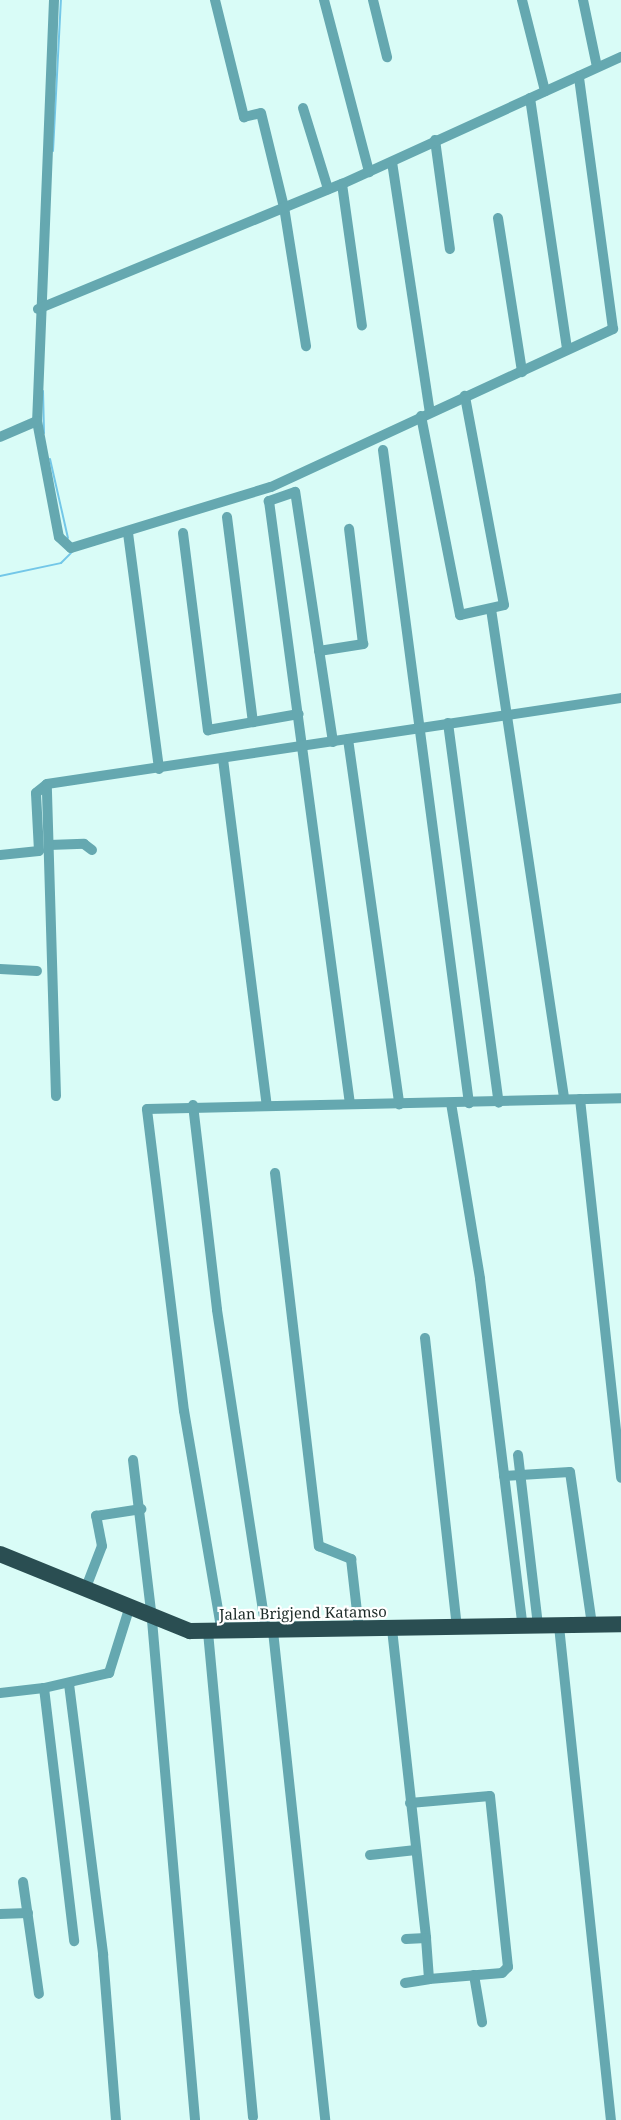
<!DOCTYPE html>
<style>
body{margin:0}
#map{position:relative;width:621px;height:2120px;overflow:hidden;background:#d9fcf7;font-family:"Noto Serif",serif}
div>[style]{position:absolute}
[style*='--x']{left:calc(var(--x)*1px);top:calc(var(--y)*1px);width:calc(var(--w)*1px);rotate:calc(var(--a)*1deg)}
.stream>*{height:2px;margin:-1px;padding:0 1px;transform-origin:1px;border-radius:1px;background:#73c7e8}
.minor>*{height:10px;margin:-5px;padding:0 5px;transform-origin:5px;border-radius:5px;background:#65a8b0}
.trunk>*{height:16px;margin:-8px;padding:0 8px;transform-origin:8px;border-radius:8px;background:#2a4e52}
span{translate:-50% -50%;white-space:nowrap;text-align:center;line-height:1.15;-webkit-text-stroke:4.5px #fff;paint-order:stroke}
.street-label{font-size:15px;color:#1c2a28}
</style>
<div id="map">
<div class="stream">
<i style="--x:53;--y:151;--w:151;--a:-87"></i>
<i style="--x:43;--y:391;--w:42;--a:88.6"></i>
<i style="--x:50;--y:459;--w:81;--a:77.2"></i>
<i style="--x:0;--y:576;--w:62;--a:-12"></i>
<i style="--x:61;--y:563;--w:14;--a:-45"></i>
</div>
<div class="minor">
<i style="--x:54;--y:0;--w:421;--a:92.3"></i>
<i style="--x:37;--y:421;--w:118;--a:79.3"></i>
<i style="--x:59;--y:537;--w:16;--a:43"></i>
<i style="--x:71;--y:548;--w:209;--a:-17"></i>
<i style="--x:271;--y:487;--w:377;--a:-24.8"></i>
<i style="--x:613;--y:329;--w:255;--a:-97.7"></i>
<i style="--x:215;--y:0;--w:121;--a:76.1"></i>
<i style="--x:244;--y:117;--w:17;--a:-13"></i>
<i style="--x:261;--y:113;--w:97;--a:76.3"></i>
<i style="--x:284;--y:207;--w:141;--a:81"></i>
<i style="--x:324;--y:0;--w:178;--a:75.3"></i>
<i style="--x:373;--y:0;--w:59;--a:76.2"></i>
<i style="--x:522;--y:0;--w:94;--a:75.8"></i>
<i style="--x:583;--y:0;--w:68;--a:78.2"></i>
<i style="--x:530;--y:98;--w:254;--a:81.6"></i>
<i style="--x:303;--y:108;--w:85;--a:72.8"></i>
<i style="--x:435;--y:140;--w:110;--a:82.2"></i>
<i style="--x:392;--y:162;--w:253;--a:81.4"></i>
<i style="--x:342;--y:184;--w:143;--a:82"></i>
<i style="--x:498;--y:218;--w:156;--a:81.1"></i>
<i style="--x:38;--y:309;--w:329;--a:-22.4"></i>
<i style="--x:342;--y:184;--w:307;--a:-24.5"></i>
<i style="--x:421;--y:416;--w:203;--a:78.9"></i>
<i style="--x:460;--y:615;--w:45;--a:-12.8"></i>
<i style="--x:504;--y:605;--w:213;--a:-100.6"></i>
<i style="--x:0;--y:437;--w:40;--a:-23.4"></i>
<i style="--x:383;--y:450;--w:659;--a:82.5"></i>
<i style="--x:227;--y:517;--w:207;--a:82.8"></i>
<i style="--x:128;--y:533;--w:238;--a:82.5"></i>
<i style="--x:183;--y:533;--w:199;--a:82.8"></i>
<i style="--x:208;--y:730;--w:92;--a:-10"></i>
<i style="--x:491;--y:609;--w:495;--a:81.5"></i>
<i style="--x:319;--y:651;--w:45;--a:-9"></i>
<i style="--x:363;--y:644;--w:116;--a:-96.9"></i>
<i style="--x:448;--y:723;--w:383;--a:82.4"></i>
<i style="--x:348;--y:739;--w:369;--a:82"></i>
<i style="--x:333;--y:742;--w:253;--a:-98.6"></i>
<i style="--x:295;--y:492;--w:28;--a:161"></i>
<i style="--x:269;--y:501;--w:608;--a:82.35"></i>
<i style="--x:223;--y:759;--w:349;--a:82.8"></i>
<i style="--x:49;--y:845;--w:35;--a:-2"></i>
<i style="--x:84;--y:844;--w:10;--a:37"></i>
<i style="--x:0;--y:855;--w:39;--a:-6"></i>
<i style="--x:39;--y:851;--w:58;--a:-93"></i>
<i style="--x:36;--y:793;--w:14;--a:-39"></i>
<i style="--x:0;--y:969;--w:37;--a:3"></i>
<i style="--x:56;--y:1096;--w:312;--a:-91.7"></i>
<i style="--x:47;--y:784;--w:580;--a:-8.52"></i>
<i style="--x:580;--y:1099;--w:381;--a:83.8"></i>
<i style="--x:451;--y:1103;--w:178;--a:80.6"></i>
<i style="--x:480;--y:1279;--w:351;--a:83"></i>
<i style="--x:193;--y:1105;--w:206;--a:83.3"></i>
<i style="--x:217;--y:1310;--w:325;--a:81.3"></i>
<i style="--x:275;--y:1173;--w:376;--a:83.3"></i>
<i style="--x:319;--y:1546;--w:35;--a:22"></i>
<i style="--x:351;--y:1559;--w:70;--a:83.5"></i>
<i style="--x:425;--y:1338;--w:292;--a:83.7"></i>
<i style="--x:518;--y:1455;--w:172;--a:83.3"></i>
<i style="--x:133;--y:1460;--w:161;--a:83.2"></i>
<i style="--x:152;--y:1620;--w:502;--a:85.08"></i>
<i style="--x:504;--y:1476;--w:66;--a:-3.5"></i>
<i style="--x:570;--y:1472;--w:155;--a:81.8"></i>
<i style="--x:85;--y:1590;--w:47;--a:-68.9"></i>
<i style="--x:102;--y:1546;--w:31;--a:-101"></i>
<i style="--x:96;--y:1516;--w:46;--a:-8.8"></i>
<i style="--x:559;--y:1626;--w:497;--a:84"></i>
<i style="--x:392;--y:1629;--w:311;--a:83.7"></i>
<i style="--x:426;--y:1938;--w:20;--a:177"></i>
<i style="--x:273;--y:1631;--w:492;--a:83.9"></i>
<i style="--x:208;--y:1632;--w:487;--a:84.7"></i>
<i style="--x:222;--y:1633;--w:225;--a:-99.7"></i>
<i style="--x:184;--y:1411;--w:304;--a:-97"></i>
<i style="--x:147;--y:1109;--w:474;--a:-1.3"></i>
<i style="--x:69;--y:1684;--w:273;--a:82.8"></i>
<i style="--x:103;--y:1955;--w:166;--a:85.5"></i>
<i style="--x:44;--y:1688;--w:67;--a:-13"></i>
<i style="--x:109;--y:1673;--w:67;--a:-72.6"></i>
<i style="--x:0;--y:1693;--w:44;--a:-6.5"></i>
<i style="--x:44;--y:1688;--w:255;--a:83.2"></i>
<i style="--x:410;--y:1803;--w:80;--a:-5"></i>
<i style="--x:490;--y:1796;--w:172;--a:84"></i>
<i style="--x:508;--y:1967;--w:8;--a:135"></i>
<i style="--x:502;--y:1973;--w:73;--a:175.3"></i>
<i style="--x:429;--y:1979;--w:41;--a:-94.2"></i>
<i style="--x:370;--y:1855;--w:46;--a:-6.2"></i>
<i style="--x:23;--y:1882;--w:113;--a:81.9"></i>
<i style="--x:0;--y:1914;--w:28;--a:-2"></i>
<i style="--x:474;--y:1975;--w:48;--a:80.3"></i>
<i style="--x:405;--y:1983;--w:24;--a:-9"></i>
</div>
<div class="trunk">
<i style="--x:0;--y:1554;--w:205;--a:22.1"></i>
<i style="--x:190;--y:1631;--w:431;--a:-0.9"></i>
</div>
<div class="street-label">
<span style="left:303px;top:1613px;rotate:-1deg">Jalan Brigjend Katamso</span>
</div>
</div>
